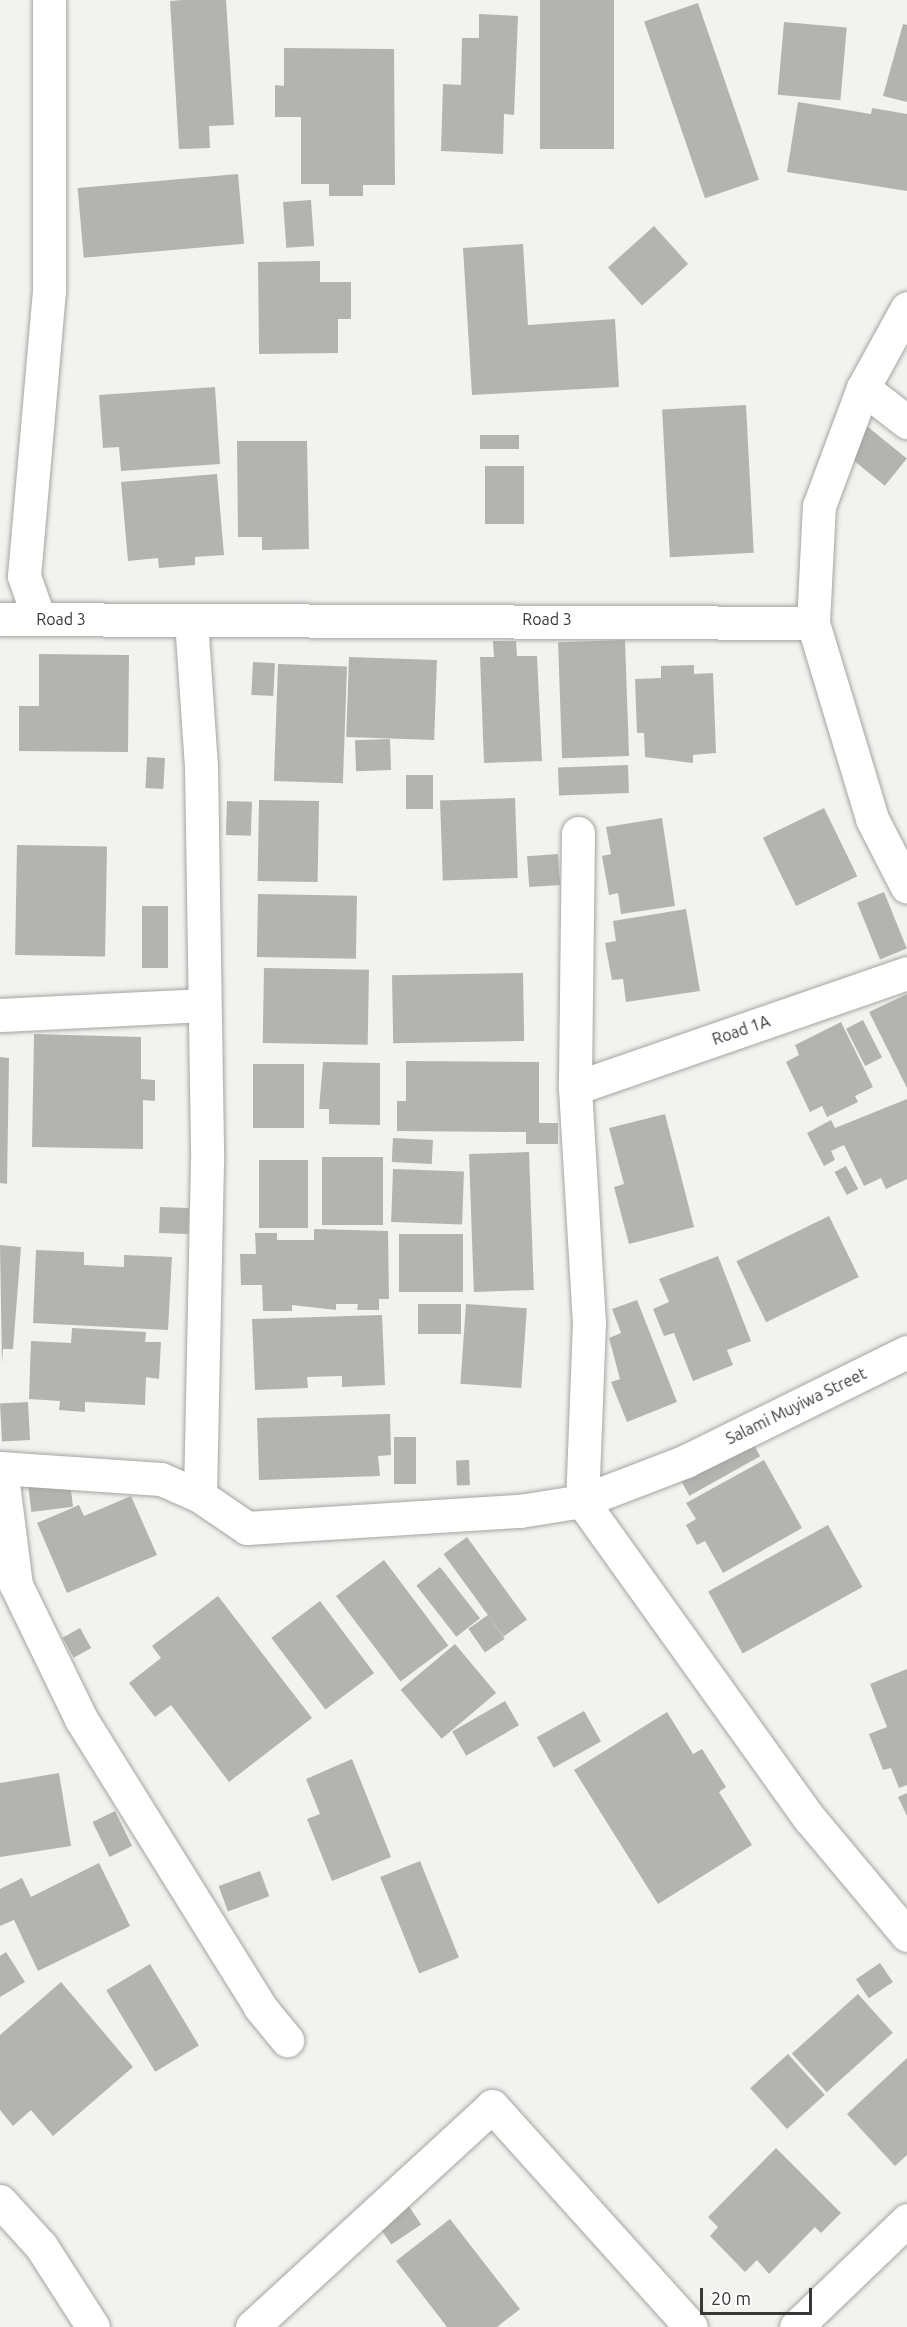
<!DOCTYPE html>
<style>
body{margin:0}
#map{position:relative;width:907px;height:2327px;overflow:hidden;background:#f2f3ef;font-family:Ubuntu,sans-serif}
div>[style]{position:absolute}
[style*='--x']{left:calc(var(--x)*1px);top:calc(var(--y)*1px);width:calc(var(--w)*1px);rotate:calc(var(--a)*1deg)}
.building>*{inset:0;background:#b3b4b1;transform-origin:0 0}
.roads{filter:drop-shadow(0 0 2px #a4a5a1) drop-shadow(0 0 2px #a4a5a1)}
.minor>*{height:33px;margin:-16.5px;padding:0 16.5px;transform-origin:16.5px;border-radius:16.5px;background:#fff}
span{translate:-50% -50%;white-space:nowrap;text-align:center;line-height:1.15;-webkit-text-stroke:6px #fff;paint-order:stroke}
.street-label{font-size:16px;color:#383837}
.scale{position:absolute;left:700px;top:2288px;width:112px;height:27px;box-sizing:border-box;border:3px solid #383837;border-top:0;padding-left:8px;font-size:18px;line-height:21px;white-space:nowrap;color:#383837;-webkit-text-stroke:4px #fff;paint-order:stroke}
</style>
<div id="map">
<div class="building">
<i style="clip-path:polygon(182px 0,226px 0,234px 125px,209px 126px,210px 148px,179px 149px,170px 1px)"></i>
<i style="left:540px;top:0;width:74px;height:149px"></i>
<i style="left:698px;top:3px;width:187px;height:57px;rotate:71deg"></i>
<i style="clip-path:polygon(479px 14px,518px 16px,514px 115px,504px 114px,503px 154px,441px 151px,443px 84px,461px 85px,462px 38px,479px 38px)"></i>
<i style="left:784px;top:22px;width:63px;height:73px;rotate:5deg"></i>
<i style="clip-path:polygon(903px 24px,907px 25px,907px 102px,883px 96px)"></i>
<i style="clip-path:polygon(284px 48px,394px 49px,395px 185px,363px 185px,363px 196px,329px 196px,329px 184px,301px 184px,301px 117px,275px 117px,275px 85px,284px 86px)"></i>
<i style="clip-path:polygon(798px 102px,871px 114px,872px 108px,907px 114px,907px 191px,787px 172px)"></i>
<i style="left:238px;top:174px;width:70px;height:161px;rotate:85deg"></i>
<i style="left:311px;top:200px;width:46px;height:28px;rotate:86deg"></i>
<i style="left:654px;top:226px;width:51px;height:62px;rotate:48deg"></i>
<i style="clip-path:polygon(523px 244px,528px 325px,615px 319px,619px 387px,472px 395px,463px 248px)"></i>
<i style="clip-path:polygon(320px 261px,320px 282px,351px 282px,351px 319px,338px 319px,338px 353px,259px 354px,258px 262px)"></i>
<i style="clip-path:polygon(215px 387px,220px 464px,121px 471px,119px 447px,103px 448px,99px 395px)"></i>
<i style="left:746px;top:405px;width:148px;height:84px;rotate:87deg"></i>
<i style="left:868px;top:427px;width:50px;height:35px;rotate:39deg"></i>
<i style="left:519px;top:435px;width:14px;height:39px;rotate:90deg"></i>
<i style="clip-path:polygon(237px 441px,307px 441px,309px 549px,262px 550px,262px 537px,238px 537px)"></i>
<i style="left:485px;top:466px;width:39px;height:58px"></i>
<i style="clip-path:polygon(217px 474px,224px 555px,195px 557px,195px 565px,159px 568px,158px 558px,128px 561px,121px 482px)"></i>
<i style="left:625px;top:640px;width:116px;height:67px;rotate:88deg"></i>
<i style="clip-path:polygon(493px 641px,516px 641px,517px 656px,537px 656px,542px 761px,484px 763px,480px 657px,494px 657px)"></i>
<i style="clip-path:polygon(39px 654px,129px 655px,128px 752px,19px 751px,19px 706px,39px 706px)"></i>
<i style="left:349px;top:657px;width:88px;height:80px;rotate:2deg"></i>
<i style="left:253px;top:662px;width:22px;height:33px;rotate:3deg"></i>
<i style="left:278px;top:664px;width:69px;height:117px;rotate:2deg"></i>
<i style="clip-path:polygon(694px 665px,694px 674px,713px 673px,716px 753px,693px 755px,693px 763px,645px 757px,644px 733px,637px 733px,635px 679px,661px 678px,661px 666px)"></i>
<i style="left:390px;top:739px;width:31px;height:35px;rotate:88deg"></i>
<i style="left:147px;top:757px;width:18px;height:31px;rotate:3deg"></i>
<i style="left:628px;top:765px;width:28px;height:70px;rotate:88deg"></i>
<i style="left:406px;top:775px;width:27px;height:34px"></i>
<i style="left:515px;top:798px;width:80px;height:75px;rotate:88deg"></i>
<i style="left:259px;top:800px;width:60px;height:81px;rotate:1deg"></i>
<i style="left:227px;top:801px;width:25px;height:34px;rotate:2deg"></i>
<i style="left:824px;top:808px;width:76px;height:68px;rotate:64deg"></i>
<i style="clip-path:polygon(662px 818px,675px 906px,621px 914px,618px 893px,609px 895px,602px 856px,611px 854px,606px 827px)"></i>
<i style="left:17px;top:845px;width:90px;height:110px;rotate:1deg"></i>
<i style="left:558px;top:854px;width:31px;height:31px;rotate:86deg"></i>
<i style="left:884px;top:892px;width:61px;height:29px;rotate:68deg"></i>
<i style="left:258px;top:894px;width:99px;height:63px;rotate:1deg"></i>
<i style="left:142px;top:906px;width:26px;height:62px"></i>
<i style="clip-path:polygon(686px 909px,700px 991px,626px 1002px,623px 979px,612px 980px,605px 943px,616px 941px,613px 921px)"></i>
<i style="left:264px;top:968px;width:105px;height:75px;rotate:1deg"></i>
<i style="left:523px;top:973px;width:68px;height:131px;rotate:89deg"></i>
<i style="clip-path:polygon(907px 994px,907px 1088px,869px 1012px)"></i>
<i style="left:863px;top:1020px;width:42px;height:19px;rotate:63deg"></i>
<i style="clip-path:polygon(841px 1022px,873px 1087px,855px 1096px,858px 1102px,827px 1117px,822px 1106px,810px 1112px,786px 1062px,799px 1055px,795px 1045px)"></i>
<i style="clip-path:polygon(34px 1034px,141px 1037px,141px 1079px,155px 1080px,155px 1101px,143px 1100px,143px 1149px,32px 1147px)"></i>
<i style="clip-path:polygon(0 1057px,9px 1058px,7px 1184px,0 1183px)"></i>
<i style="clip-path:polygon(406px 1061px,539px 1062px,539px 1123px,558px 1123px,558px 1144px,526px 1144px,526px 1132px,397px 1131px,397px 1101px,406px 1101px)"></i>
<i style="clip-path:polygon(323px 1062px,380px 1063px,380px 1125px,329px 1124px,329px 1109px,319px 1109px)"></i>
<i style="left:253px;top:1064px;width:51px;height:64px"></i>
<i style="clip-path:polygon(907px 1099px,907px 1179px,886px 1189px,881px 1178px,864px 1186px,844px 1145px,831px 1151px,835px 1160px,824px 1166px,807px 1133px,831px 1120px,835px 1128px)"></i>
<i style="clip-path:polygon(665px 1114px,694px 1227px,629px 1244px,614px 1187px,624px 1184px,609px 1128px)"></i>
<i style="left:393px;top:1138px;width:40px;height:24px;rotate:3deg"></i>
<i style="left:529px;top:1152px;width:138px;height:60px;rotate:88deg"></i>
<i style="left:322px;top:1157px;width:61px;height:68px"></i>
<i style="left:259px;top:1160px;width:49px;height:68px"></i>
<i style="left:846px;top:1166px;width:26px;height:13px;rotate:62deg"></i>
<i style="left:393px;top:1169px;width:71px;height:53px;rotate:2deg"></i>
<i style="left:160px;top:1207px;width:29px;height:26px;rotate:2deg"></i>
<i style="left:829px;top:1216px;width:68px;height:103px;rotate:64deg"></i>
<i style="clip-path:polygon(314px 1229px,388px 1231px,389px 1299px,379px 1299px,379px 1310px,357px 1310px,358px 1304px,336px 1304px,336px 1310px,292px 1305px,292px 1311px,263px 1311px,262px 1285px,241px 1285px,240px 1254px,256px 1254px,255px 1233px,277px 1233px,277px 1240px,314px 1240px)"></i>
<i style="left:463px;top:1234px;width:58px;height:64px;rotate:90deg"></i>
<i style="clip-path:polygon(0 1245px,21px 1247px,13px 1349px,3px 1349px,2px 1364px)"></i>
<i style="clip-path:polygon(36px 1250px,84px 1252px,84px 1265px,124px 1267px,124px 1255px,172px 1257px,168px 1330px,33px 1323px)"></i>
<i style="clip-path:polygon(718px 1256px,751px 1341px,727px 1350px,733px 1365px,693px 1381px,674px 1333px,664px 1336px,653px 1309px,669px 1302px,659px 1279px)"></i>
<i style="clip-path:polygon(637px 1300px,677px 1402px,627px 1422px,611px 1382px,620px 1379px,609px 1338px,621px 1333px,612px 1309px)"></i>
<i style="left:418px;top:1304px;width:43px;height:30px"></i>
<i style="left:466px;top:1304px;width:61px;height:80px;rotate:4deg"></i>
<i style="clip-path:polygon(382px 1315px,385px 1385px,342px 1387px,342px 1376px,307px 1377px,308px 1388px,255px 1390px,252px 1319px)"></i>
<i style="clip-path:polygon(72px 1328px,146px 1332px,145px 1342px,161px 1342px,159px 1379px,146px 1377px,145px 1405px,85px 1402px,85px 1412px,59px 1410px,60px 1401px,29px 1399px,31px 1341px,71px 1343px)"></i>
<i style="left:28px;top:1402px;width:38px;height:28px;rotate:87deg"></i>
<i style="clip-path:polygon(390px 1414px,391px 1455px,378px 1456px,380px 1476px,259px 1480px,257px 1418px)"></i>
<i style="left:394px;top:1437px;width:22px;height:47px"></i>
<i style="left:750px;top:1438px;width:21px;height:81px;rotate:61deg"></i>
<i style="left:469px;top:1460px;width:25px;height:13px;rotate:88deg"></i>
<i style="clip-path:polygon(764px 1460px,802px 1528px,723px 1573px,705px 1541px,697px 1545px,686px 1525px,696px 1519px,686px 1503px)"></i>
<i style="left:70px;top:1482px;width:25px;height:42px;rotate:83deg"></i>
<i style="clip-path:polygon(131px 1496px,157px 1555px,67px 1593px,37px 1523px,79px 1505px,84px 1516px)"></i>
<i style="left:828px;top:1525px;width:71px;height:137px;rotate:61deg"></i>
<i style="left:467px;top:1537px;width:102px;height:29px;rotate:54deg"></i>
<i style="left:384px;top:1560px;width:107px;height:60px;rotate:53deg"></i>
<i style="left:440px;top:1567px;width:65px;height:30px;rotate:52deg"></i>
<i style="clip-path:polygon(218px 1596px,312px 1718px,229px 1782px,171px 1705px,155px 1717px,129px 1683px,161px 1658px,152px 1646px)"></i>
<i style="left:320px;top:1601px;width:90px;height:61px;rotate:53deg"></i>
<i style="left:488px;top:1615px;width:29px;height:24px;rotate:55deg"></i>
<i style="left:80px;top:1628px;width:23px;height:20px;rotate:61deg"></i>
<i style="left:455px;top:1644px;width:64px;height:71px;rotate:50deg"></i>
<i style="clip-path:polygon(907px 1669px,907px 1785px,899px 1788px,891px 1768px,883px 1770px,869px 1734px,887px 1727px,870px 1684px)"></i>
<i style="left:505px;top:1701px;width:28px;height:61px;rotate:60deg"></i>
<i style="left:584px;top:1711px;width:35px;height:54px;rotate:61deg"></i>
<i style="clip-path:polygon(667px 1712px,693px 1754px,702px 1749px,726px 1787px,719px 1792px,752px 1845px,658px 1904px,574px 1770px)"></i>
<i style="clip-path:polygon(352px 1759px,391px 1857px,332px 1881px,307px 1819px,320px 1814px,306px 1779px)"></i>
<i style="clip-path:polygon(59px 1773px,71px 1846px,0 1857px,0 1783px)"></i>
<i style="clip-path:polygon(907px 1793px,907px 1816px,898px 1797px)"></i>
<i style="left:115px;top:1811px;width:39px;height:25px;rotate:64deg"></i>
<i style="left:420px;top:1861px;width:104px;height:43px;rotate:68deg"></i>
<i style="clip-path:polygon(99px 1863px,130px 1926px,38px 1971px,14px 1920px,0 1926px,0 1889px,22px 1878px,31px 1897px)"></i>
<i style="left:260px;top:1871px;width:27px;height:44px;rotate:70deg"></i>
<i style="clip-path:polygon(6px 1952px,25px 1982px,0 1997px,0 1956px)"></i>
<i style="left:880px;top:1963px;width:23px;height:29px;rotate:56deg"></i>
<i style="left:150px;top:1964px;width:95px;height:51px;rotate:59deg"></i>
<i style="clip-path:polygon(61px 1982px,133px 2067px,53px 2136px,31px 2110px,13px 2126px,0 2110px,0 2035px)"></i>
<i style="left:858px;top:1994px;width:52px;height:89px;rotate:48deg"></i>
<i style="left:788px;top:2054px;width:55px;height:51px;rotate:48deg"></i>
<i style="clip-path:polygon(907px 2058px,907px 2155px,895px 2166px,847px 2114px)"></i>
<i style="clip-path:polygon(776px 2148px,841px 2213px,821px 2233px,815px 2227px,769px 2274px,757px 2260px,745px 2272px,710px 2236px,718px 2227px,708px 2217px)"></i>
<i style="left:406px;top:2202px;width:27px;height:36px;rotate:56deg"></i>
<i style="clip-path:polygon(450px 2219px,520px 2309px,497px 2327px,447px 2327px,396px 2261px)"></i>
</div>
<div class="roads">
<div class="minor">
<i style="--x:863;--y:388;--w:56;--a:37.7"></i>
<i style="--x:0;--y:619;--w:813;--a:0.28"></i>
<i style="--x:813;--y:623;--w:205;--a:73.2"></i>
<i style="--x:872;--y:819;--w:76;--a:62.8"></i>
<i style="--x:39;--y:619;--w:46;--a:-109.2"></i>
<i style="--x:24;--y:576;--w:286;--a:-85"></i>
<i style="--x:49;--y:291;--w:291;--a:-90"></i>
<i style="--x:191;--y:620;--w:145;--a:86.1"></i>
<i style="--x:201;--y:765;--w:396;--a:89.1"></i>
<i style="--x:207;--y:1161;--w:335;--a:91.2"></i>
<i style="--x:813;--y:623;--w:117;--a:-87.1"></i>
<i style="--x:819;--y:506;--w:126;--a:-69.6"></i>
<i style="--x:863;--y:388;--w:91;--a:-61.2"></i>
<i style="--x:578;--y:833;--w:255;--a:90.7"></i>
<i style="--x:575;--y:1088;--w:234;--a:86.6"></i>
<i style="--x:589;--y:1322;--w:179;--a:92.2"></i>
<i style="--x:582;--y:1501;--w:391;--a:54.4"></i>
<i style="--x:810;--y:1819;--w:151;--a:50.1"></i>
<i style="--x:0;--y:1015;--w:204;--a:-2.8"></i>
<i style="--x:575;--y:1088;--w:351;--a:-19.1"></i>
<i style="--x:0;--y:1468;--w:161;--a:3.9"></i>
<i style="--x:161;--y:1479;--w:43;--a:23.6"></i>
<i style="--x:200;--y:1496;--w:57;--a:34.2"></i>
<i style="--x:247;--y:1528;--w:274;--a:-3.6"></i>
<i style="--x:520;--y:1511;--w:63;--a:-9.2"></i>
<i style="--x:582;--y:1501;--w:111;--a:-21"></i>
<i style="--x:686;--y:1461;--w:246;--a:-26.3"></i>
<i style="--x:1;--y:1468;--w:118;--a:82.7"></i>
<i style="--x:16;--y:1585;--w:149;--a:64.1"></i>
<i style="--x:81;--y:1719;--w:339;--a:58.1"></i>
<i style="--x:260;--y:2007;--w:43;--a:50.7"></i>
<i style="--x:0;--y:2201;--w:61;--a:47.7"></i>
<i style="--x:41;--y:2246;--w:96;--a:57.3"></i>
<i style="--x:252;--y:2327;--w:326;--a:-42.6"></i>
<i style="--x:492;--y:2106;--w:297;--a:48"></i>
<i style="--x:796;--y:2327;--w:154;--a:-43.9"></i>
</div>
</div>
<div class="street-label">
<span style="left:61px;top:619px">Road 3</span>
<span style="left:547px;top:619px">Road 3</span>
<span style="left:741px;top:1030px;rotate:-19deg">Road 1A</span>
<span style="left:796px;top:1406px;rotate:-26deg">Salami Muyiwa Street</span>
</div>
<div class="scale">20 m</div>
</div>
